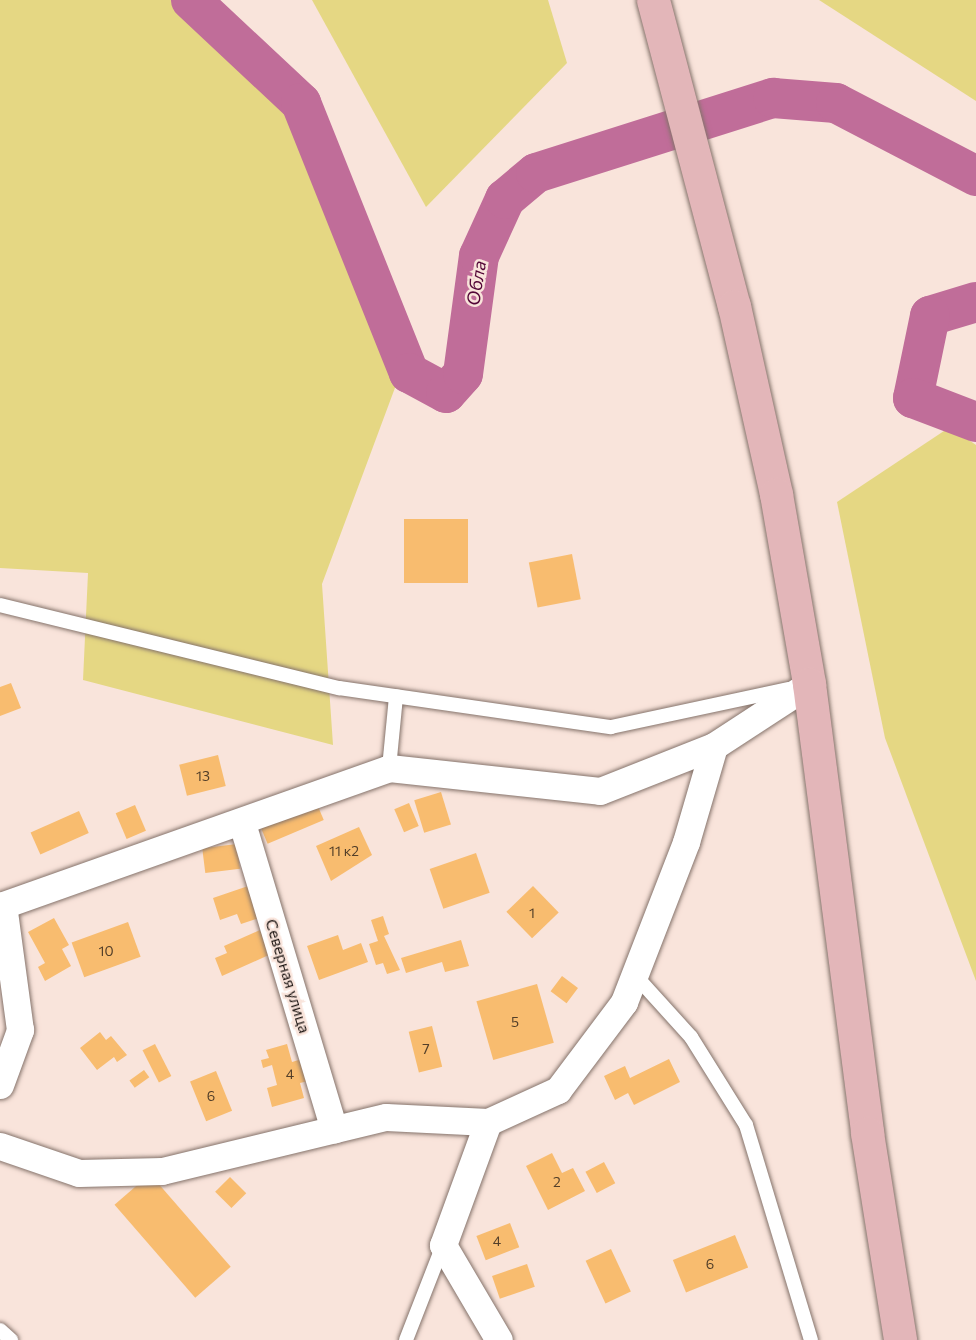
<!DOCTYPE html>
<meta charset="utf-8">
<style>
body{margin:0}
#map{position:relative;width:976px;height:1340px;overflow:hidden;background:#f9e4db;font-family:Commissioner,sans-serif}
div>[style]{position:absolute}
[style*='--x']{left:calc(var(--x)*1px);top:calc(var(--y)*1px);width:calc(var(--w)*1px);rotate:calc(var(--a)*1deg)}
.green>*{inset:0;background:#e5d783}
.river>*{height:40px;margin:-20px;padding:0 20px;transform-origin:20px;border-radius:20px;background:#c06d99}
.building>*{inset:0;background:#f8bc6f;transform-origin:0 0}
.roads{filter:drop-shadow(0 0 2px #85736b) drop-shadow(0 0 2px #85736b)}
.service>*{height:14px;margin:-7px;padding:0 7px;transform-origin:7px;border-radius:7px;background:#fff}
.minor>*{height:27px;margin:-13.5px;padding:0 13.5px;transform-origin:13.5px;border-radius:13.5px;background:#fff}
.primary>*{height:33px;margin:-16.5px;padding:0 16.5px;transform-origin:16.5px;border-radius:16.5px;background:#e3b6b9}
span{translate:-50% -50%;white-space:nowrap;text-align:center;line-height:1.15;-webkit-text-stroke:5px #f9e4db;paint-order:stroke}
.number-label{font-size:14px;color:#533f29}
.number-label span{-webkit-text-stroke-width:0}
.street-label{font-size:16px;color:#1c1512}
.water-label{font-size:18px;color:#530637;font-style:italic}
</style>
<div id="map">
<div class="green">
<i style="clip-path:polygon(0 0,175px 0,292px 109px,399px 377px,322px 584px,333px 745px,83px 680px,88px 573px,0 568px)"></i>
<i style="clip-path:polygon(312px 0,548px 0,567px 63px,426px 207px)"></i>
<i style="clip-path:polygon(819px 0,976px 0,976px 101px)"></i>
<i style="clip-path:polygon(950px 427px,976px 445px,976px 981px,885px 738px,837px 502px)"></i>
</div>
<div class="river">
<i style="--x:191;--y:0;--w:151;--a:43.1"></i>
<i style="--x:301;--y:103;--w:291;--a:68.2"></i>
<i style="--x:409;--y:373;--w:42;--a:28.4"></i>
<i style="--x:446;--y:393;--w:25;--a:-48"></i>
<i style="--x:463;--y:374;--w:119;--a:-82.3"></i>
<i style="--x:479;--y:256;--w:63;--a:-65.5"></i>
<i style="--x:505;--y:199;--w:40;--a:-40"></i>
<i style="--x:536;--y:173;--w:249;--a:-17.6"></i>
<i style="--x:773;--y:98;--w:63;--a:4.5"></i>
<i style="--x:836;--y:103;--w:158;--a:27.5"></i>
<i style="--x:976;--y:302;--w:48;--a:163.1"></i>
<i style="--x:930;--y:316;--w:84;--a:101.7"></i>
<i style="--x:913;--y:398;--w:67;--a:20.9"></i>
</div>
<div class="building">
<i style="left:468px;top:519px;width:64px;height:64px;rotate:90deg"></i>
<i style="left:572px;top:554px;width:46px;height:44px;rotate:79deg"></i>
<i style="clip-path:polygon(11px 683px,21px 708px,0 716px,0 687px)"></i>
<i style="left:218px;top:755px;width:32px;height:40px;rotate:76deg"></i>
<i style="left:441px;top:792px;width:34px;height:28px;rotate:73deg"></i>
<i style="left:314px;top:797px;width:25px;height:61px;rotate:67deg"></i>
<i style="left:409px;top:803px;width:25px;height:16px;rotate:67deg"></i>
<i style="left:135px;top:805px;width:28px;height:21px;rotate:67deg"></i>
<i style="left:79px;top:811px;width:24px;height:53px;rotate:66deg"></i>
<i style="clip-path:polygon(359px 827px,372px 855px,331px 881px,316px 846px)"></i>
<i style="left:237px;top:844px;width:25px;height:35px;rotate:83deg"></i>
<i style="left:476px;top:853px;width:42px;height:49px;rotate:71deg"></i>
<i style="clip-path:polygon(254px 884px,265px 916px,241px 924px,237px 914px,220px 920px,213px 898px)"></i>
<i style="left:533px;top:886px;width:37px;height:37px;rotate:46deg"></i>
<i style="clip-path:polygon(383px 916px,389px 934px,384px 936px,400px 970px,387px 974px,383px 963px,376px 965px,369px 944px,378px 941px,371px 920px)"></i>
<i style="clip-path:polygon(54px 918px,69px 945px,62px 949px,71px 966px,45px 981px,38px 967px,45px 963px,28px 932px)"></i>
<i style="left:128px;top:922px;width:37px;height:60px;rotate:70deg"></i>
<i style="clip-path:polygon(260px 930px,271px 954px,222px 976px,215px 958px,227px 953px,224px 946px)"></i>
<i style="clip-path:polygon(338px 935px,343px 950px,361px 943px,368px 962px,319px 980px,307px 946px)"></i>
<i style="clip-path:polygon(461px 940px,469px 966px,445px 972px,442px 962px,406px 973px,401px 958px)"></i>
<i style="left:562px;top:976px;width:20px;height:19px;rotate:37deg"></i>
<i style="left:537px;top:984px;width:61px;height:63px;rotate:74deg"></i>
<i style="left:432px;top:1026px;width:42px;height:24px;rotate:76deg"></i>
<i style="clip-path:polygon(100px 1032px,106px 1040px,111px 1036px,127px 1055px,117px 1062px,114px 1057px,97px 1070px,80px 1048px)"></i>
<i style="left:155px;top:1044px;width:36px;height:14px;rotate:63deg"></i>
<i style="clip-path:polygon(287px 1044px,292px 1062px,302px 1059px,308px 1081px,300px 1083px,304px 1098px,272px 1107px,267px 1088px,277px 1085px,272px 1065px,263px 1068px,261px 1060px,269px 1058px,266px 1050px)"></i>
<i style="clip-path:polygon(669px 1059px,680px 1082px,634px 1105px,628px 1093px,615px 1100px,604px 1076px,625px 1066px,630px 1078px)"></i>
<i style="left:144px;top:1070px;width:9px;height:18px;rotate:54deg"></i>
<i style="left:216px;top:1071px;width:43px;height:28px;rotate:68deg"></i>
<i style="clip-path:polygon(552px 1153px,562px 1173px,573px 1168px,585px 1191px,548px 1210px,526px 1166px)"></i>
<i style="left:604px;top:1162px;width:24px;height:21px;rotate:62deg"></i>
<i style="left:150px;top:1174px;width:123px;height:47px;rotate:49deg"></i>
<i style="left:230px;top:1177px;width:23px;height:21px;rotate:45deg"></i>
<i style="left:510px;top:1223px;width:26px;height:36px;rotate:69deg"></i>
<i style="left:735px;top:1235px;width:35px;height:67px;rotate:68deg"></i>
<i style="left:611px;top:1249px;width:47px;height:28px;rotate:65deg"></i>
<i style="left:527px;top:1264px;width:24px;height:37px;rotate:71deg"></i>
</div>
<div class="roads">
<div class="service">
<i style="--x:0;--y:605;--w:349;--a:13.8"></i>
<i style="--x:339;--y:688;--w:275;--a:8.2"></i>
<i style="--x:611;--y:727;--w:181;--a:-12.1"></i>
<i style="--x:389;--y:768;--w:72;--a:-84.4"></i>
<i style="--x:634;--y:974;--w:85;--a:47.9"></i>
<i style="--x:691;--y:1037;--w:104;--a:58"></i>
<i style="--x:746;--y:1125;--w:225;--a:73.2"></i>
<i style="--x:0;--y:1330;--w:15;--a:42"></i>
<i style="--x:406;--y:1340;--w:102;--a:-68.7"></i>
</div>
<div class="minor">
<i style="--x:242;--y:823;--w:320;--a:73.3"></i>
<i style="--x:0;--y:1085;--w:59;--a:-70"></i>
<i style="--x:20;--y:1030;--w:126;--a:-97.7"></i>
<i style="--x:3;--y:905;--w:410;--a:-19.5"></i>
<i style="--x:389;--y:768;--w:212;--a:6.2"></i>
<i style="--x:600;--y:791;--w:123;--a:-21.5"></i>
<i style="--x:488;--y:1122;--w:131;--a:110.1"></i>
<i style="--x:443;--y:1245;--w:110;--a:59.5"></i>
<i style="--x:0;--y:1146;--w:83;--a:18.9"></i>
<i style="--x:79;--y:1173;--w:83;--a:-1.4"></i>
<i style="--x:162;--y:1171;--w:230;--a:-13.6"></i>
<i style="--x:386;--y:1117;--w:102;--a:2.8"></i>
<i style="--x:488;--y:1122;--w:77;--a:-24.6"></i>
<i style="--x:558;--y:1090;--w:110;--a:-53.1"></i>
<i style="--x:624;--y:1002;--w:172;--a:-68.8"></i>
<i style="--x:686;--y:842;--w:100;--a:-73.7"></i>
<i style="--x:714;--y:746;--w:113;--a:-33.1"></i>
</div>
<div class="primary">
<i style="--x:653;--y:0;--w:317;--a:75.2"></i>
<i style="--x:734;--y:306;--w:193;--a:77.4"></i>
<i style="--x:776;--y:494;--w:193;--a:80.1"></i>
<i style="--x:809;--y:684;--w:453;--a:82.6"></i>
<i style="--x:867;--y:1133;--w:210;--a:80.9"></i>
</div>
</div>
<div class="number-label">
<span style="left:203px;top:776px">13</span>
<span style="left:344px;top:851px">11 к2</span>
<span style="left:532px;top:913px">1</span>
<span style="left:106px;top:951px">10</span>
<span style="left:515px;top:1022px">5</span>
<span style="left:426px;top:1049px">7</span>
<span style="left:290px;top:1074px">4</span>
<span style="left:211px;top:1096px">6</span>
<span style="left:557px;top:1182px">2</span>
<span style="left:497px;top:1241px">4</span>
<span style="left:710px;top:1264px">6</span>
</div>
<div class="street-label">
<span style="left:288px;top:976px;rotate:73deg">Северная улица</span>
</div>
<div class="water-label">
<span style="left:476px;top:283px;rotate:-81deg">Обла</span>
</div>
</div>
